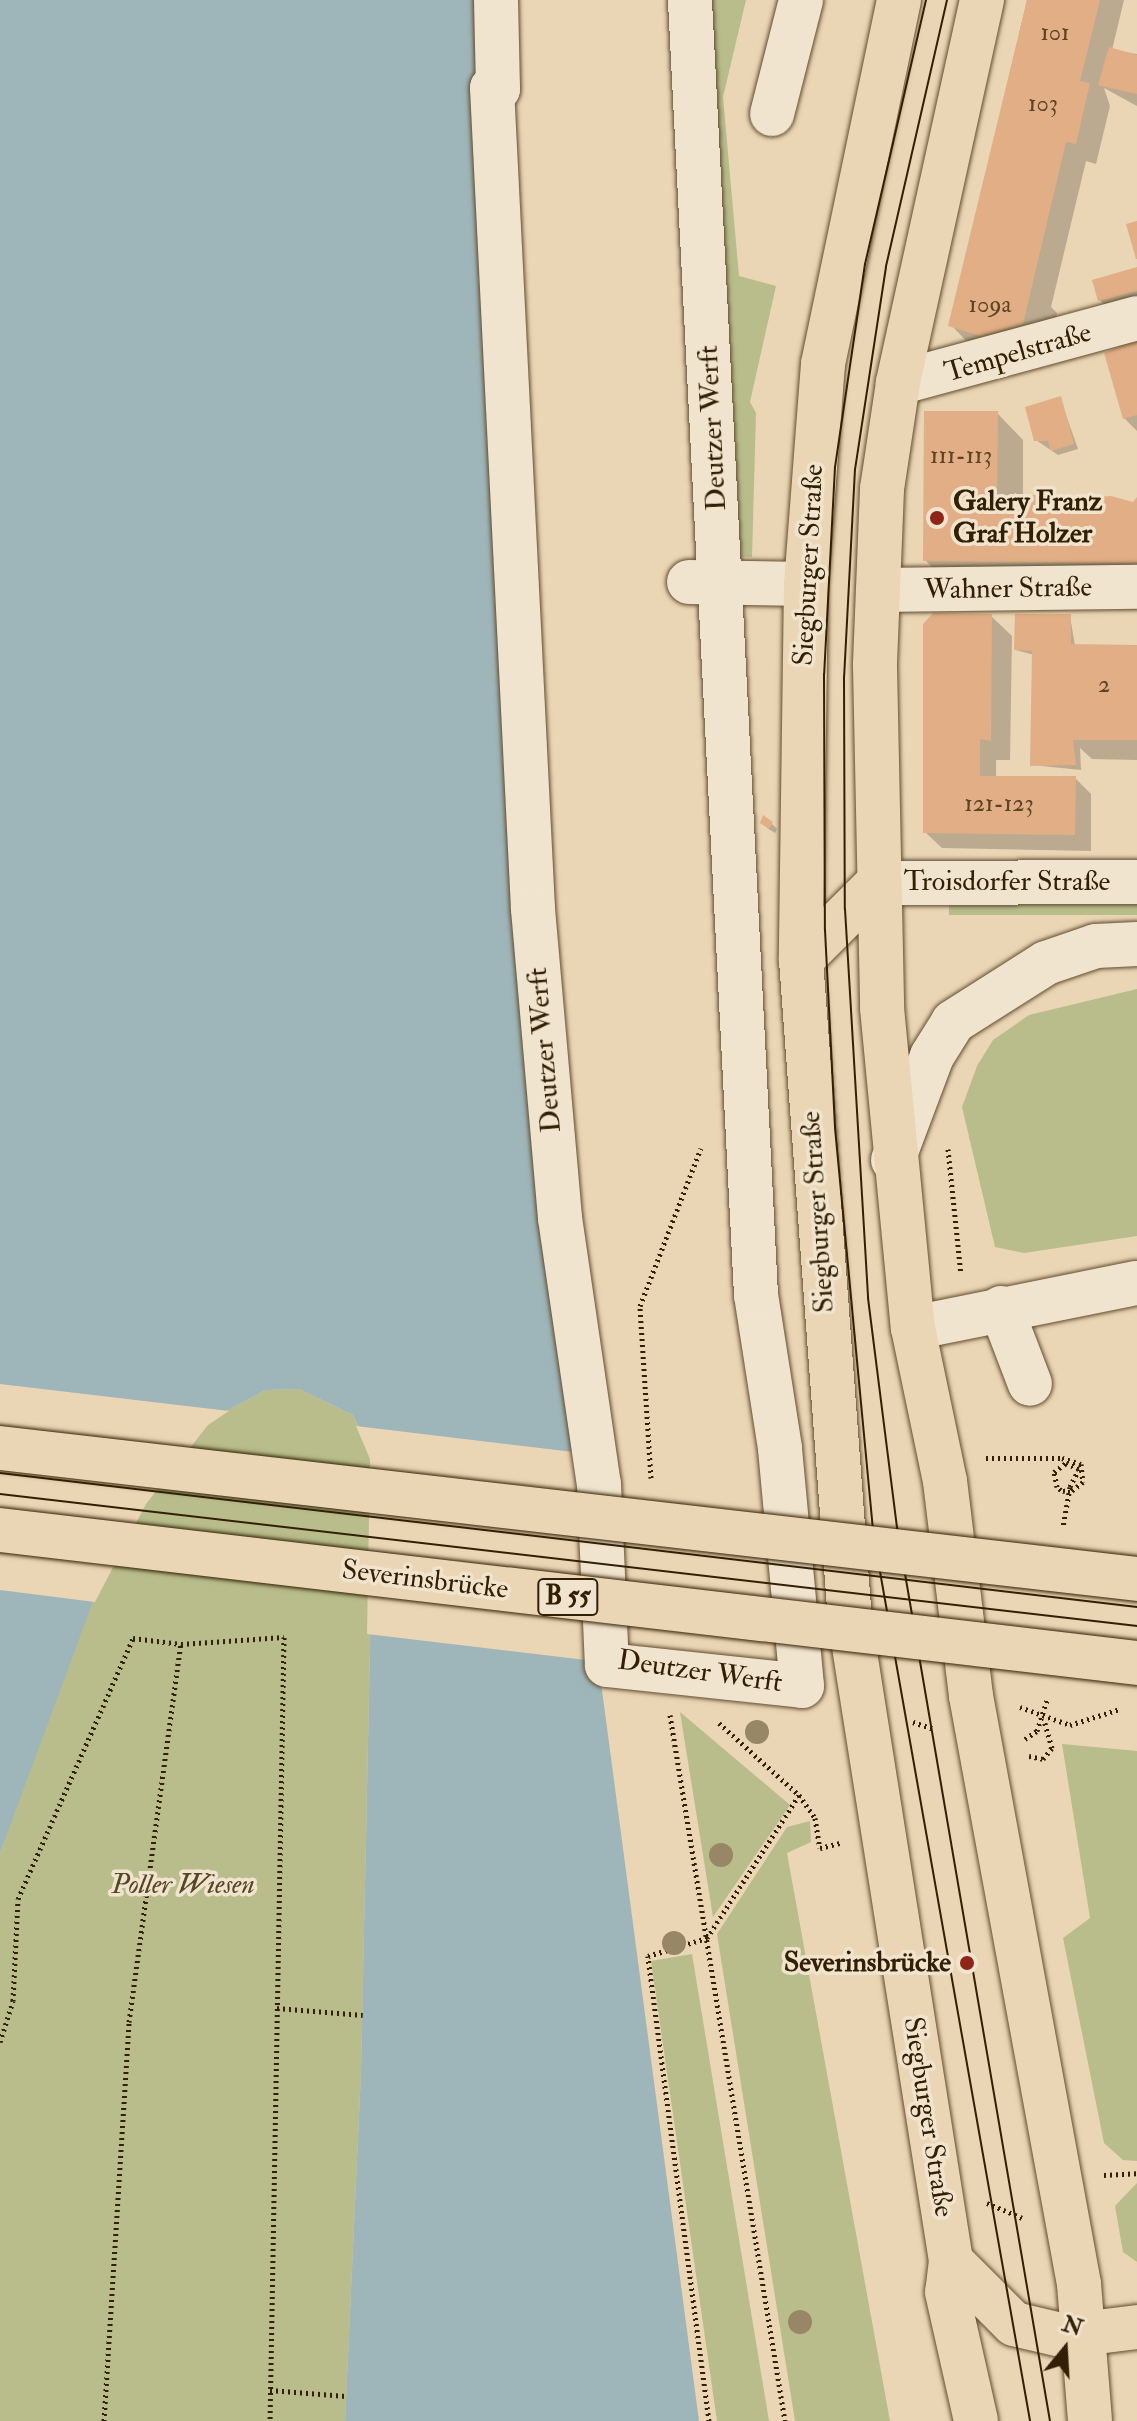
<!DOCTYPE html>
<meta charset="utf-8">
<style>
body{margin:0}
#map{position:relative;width:1137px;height:2421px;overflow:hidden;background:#ead5b4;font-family:"IM FELL Double Pica",serif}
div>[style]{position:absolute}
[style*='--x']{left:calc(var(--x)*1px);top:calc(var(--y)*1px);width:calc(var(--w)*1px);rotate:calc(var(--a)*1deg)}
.green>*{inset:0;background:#b8bd8b;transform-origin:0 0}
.water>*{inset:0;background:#9eb5b9}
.pier>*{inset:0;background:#ead5b4}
.shadow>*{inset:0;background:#0003}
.building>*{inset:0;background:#e2ae86}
.path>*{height:5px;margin-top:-2.5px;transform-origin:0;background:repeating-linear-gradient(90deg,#332004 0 2px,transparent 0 6px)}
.roads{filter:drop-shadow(0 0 2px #614d30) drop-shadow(0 0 2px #614d30)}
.minor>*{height:44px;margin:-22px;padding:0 22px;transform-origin:22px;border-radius:22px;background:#f1e4ce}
.major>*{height:44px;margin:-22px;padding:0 22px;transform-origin:22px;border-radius:22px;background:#ead5b4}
.tram>*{height:2px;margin:-1px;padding:0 1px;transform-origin:1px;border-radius:1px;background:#332004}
.path-bridge>*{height:5px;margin-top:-2.5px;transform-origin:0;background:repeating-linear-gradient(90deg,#332004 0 2px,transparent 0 6px)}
.bridges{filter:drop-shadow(0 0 2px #332004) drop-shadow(0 0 2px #332004)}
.major-bridge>*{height:44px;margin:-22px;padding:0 22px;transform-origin:22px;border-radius:22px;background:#ead5b4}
.trees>*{width:24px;height:24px;margin:-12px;border-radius:50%;background:#988766}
.dots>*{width:22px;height:22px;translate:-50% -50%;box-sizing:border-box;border:4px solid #f1e4ce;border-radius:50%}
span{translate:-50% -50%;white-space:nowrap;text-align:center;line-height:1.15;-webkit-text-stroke:7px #f1e4ce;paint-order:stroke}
.number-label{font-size:24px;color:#5f4424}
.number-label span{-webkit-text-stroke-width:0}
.shield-label span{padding:2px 6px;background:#f1e4ce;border:2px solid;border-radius:6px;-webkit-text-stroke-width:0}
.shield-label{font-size:26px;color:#332004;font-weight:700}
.street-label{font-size:28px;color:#332004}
.poi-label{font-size:28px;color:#332004;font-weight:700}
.left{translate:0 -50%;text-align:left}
.right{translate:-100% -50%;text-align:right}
.park-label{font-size:28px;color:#544726;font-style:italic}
.north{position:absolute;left:1025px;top:2309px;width:80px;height:80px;-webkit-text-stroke:6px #f1e4ce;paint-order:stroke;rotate:18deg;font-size:22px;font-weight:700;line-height:32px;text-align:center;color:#332004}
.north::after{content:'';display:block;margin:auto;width:28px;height:36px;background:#332004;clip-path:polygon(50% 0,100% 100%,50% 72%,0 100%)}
</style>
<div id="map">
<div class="green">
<i style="clip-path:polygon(690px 0,746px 0,723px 97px,739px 276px,776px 286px,750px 402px,756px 413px,752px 557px,720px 556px)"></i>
<i style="left:949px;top:899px;width:188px;height:16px"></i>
<i style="clip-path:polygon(1137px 989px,1137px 1236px,1024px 1253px,995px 1247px,962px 1107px,977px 1066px,993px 1040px,1029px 1015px)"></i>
<i style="clip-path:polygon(299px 1389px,353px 1415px,374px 1459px,361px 2072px,345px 2421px,0 2421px,0 1853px,74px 1638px,143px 1502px,205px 1422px,266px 1390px)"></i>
<i style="clip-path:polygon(680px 1712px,790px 1805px,713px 1917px)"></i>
<i style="clip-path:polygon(1062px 1744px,1137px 1751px,1137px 2161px,1123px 2160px,1104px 2143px,1063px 1938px,1090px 1918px)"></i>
<i style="clip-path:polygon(810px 1821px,811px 1842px,787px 1853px,890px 2421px,795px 2421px,717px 1934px,787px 1827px)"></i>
<i style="clip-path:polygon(692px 1954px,769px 2421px,717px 2421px,651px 1961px)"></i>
<i style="clip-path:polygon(1137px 2183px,1137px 2262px,1123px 2252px,1115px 2206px)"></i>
</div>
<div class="water">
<i style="clip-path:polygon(0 0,496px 0,600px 1675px,699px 2421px,345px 2421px,361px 2072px,374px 1459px,353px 1415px,299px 1389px,266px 1390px,205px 1422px,178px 1453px,105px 1569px,0 1853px)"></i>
</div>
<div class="pier">
<i style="clip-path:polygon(0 1384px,229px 1411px,208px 1425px,146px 1504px,95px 1602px,0 1590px)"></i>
<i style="clip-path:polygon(356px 1426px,599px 1455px,611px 1663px,367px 1634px,370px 1459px)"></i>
</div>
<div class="shadow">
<i style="clip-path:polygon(1027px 0,1124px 0,1112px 50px,1137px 54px,1137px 106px,1104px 88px,1110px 106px,1096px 164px,1086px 161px,1051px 307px,1057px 313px,1049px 350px,977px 352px,951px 325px)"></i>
<i style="clip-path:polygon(1137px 269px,1137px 297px,1105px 306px,1100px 300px)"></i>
<i style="clip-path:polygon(1137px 346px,1137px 431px,1124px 418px)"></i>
<i style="clip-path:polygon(1060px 398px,1078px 449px,1058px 455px,1036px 440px)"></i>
<i style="clip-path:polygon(997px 413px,1023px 440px,1023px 499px,1137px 503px,1137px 579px,951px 586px,925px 560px)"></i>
<i style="clip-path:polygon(991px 616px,1012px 636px,1010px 760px,996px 760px,996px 778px,1075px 778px,1091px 794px,1091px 851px,942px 848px,925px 832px)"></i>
<i style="clip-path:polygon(1070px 616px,1075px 646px,1137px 647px,1137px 760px,1092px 759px,1080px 748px,1081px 770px,1032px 765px,1034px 655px,1016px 650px)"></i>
<i style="clip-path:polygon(772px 824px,777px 829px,775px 833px,767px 828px)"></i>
</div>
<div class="building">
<i style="clip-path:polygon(1027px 0,1100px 0,1080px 81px,1090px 83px,1076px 144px,1066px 142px,1023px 324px,980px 336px,948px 326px)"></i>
<i style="clip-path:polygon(1109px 47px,1137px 55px,1137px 94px,1098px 85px)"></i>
<i style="clip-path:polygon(1137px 221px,1137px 259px,1136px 259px,1126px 224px)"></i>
<i style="clip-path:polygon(1137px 267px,1137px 291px,1098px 301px,1092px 280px)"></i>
<i style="clip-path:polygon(1137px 339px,1137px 415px,1123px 419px,1104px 353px)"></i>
<i style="clip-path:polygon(1061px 396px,1074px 444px,1051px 451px,1048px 441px,1034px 441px,1025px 407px)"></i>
<i style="clip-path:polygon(924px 411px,998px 411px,997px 500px,1043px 494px,1043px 501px,1111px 496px,1133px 502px,1137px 497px,1137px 563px,923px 561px)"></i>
<i style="clip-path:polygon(933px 613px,992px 614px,991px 741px,980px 739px,980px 776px,1076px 776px,1075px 835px,923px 833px,923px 624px)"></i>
<i style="clip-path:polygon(1015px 614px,1071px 614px,1071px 644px,1137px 645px,1137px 740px,1073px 740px,1076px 765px,1030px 766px,1032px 651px,1014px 650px)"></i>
<i style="clip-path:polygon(763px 815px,773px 822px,769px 829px,760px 823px)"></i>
</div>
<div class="path">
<i style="--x:948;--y:1149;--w:126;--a:84.1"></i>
<i style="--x:986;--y:1458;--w:76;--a:0"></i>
<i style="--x:1062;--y:1458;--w:20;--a:18"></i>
<i style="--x:1081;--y:1464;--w:18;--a:84"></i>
<i style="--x:1083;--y:1482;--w:16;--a:142"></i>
<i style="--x:1070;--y:1492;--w:5;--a:-169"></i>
<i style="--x:1065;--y:1491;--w:4;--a:-166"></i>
<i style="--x:1061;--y:1490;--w:5;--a:-143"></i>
<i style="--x:1057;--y:1487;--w:15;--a:-101"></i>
<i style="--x:1054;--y:1472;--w:15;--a:-37"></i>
<i style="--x:1066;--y:1463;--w:14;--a:25"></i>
<i style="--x:1079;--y:1469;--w:20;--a:117"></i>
<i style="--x:1070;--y:1487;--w:40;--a:100"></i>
<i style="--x:651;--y:1478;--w:172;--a:-93.7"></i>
<i style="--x:640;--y:1306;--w:169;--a:-68.9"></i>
<i style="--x:1020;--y:1707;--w:53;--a:19.8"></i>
<i style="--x:1070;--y:1725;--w:52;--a:-17.7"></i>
<i style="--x:670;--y:1715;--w:715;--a:80.75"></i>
<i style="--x:913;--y:1722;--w:22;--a:18"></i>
<i style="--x:719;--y:1723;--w:108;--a:42"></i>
<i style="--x:799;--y:1795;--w:28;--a:55"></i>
<i style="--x:815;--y:1818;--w:30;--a:81"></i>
<i style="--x:820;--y:1848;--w:21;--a:-14"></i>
<i style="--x:1025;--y:1739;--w:14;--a:-34"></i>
<i style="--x:1029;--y:1756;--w:14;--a:12"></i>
<i style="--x:1043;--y:1759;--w:14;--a:-51"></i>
<i style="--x:1052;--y:1748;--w:29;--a:-106"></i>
<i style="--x:277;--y:2008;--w:86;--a:4.7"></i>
<i style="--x:0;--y:2042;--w:43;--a:-72.4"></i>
<i style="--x:13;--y:2001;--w:102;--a:-87.2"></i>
<i style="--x:18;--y:1899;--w:285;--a:-66.2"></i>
<i style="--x:133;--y:1638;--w:48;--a:7.1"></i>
<i style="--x:181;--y:1644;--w:103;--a:-3.9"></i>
<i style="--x:284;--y:1637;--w:784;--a:91.02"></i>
<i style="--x:1104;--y:2175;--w:33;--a:-3"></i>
<i style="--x:987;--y:2203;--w:38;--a:23"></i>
<i style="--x:270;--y:2390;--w:76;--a:4.5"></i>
<i style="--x:104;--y:2421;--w:400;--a:-86.4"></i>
<i style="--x:129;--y:2022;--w:382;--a:-82.2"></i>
<i style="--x:709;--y:2421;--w:469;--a:-97.5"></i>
<i style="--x:648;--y:1956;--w:62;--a:-17"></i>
<i style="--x:707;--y:1938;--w:170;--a:-57.2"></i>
</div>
<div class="roads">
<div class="minor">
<i style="--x:496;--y:0;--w:89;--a:88.7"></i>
<i style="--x:498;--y:89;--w:6;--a:-171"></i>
<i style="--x:492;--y:88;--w:822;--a:87.14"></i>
<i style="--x:533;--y:909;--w:310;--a:85"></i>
<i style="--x:560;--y:1218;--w:269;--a:81.7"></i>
<i style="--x:599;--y:1484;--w:181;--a:87.5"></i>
<i style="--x:607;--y:1665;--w:196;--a:6.1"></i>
<i style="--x:802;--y:1686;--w:239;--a:-95.3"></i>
<i style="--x:780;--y:1448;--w:155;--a:-98.9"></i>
<i style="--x:756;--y:1295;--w:1297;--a:-92.92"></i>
<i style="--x:772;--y:114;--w:118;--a:-75.7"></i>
<i style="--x:898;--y:383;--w:248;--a:-15.2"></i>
<i style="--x:689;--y:582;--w:117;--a:1"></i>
<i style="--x:878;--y:590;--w:259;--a:-0.7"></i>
<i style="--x:878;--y:883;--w:259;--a:-0.2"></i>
<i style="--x:893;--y:1160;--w:111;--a:-69.4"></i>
<i style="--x:932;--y:1056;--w:40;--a:-58"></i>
<i style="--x:953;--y:1022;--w:110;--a:-32.4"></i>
<i style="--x:1046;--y:963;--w:53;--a:-18.8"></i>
<i style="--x:1096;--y:946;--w:41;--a:-2.8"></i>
<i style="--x:1001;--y:1308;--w:81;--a:69.1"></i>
<i style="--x:913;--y:1328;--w:228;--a:-11.4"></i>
</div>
<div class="major">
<i style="--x:899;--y:0;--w:372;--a:101.8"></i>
<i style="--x:823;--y:364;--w:221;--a:94.4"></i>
<i style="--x:806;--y:584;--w:376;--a:90.8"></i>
<i style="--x:801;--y:960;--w:663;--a:85.76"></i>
<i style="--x:850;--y:1621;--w:648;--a:81.03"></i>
<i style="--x:951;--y:2261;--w:31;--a:97"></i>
<i style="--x:947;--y:2292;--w:132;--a:77.3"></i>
<i style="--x:982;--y:0;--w:392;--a:102.4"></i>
<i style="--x:898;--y:383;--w:107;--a:98.6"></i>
<i style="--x:882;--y:489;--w:177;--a:92.3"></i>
<i style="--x:875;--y:666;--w:342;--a:88.8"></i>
<i style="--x:882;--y:1008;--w:321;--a:84.5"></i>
<i style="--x:913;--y:1328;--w:156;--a:78.2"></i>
<i style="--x:945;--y:1481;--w:217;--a:83.1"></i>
<i style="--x:971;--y:1696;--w:598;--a:79.59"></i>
<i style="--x:1079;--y:2284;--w:137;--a:85.4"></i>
<i style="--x:801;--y:960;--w:109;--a:-45"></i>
<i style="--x:951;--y:2261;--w:89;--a:45"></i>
<i style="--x:1014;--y:2324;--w:52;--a:13.2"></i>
<i style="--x:1065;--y:2336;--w:73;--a:-7.1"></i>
</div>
</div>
<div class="tram">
<i style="--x:926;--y:0;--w:271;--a:103"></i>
<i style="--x:865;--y:264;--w:205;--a:98.4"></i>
<i style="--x:835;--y:467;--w:207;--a:93"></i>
<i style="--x:824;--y:674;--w:256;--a:89.8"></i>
<i style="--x:825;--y:930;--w:198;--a:87.1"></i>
<i style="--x:835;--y:1128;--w:406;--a:84.6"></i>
<i style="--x:873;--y:1532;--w:903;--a:79.98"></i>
<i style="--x:947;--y:0;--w:274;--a:102.9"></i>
<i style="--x:886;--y:267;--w:204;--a:98.7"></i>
<i style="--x:855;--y:469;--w:208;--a:93"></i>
<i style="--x:844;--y:677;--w:232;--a:89.8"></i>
<i style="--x:845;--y:909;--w:390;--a:86.6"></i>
<i style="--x:868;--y:1298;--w:231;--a:82.8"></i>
<i style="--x:897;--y:1527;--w:907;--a:80.29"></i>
<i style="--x:0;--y:1473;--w:1145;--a:6.72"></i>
<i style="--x:0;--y:1494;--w:1145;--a:6.62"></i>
</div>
<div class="path-bridge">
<i style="--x:1037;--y:1731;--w:35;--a:-72"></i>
</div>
<div class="bridges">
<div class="major-bridge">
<i style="--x:0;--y:1448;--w:1145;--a:6.57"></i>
<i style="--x:0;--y:1530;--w:1145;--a:6.67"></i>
</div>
</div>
<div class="trees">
<i style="left:757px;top:1732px"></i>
<i style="left:721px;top:1855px"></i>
<i style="left:674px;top:1943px"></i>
<i style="left:800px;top:2322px"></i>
</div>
<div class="dots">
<i style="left:937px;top:518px;background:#8f2418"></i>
<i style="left:967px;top:1963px;background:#8f2418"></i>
</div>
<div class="number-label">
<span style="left:1055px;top:33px">101</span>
<span style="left:1043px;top:104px">103</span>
<span style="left:990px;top:305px">109a</span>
<span style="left:961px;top:456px">111-113</span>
<span style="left:1104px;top:685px">2</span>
<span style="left:999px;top:804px">121-123</span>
</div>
<div class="shield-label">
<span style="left:568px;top:1597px">B 55</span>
</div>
<div class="street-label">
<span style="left:1018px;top:353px;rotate:-16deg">Tempelstraße</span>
<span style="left:713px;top:428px;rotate:-93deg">Deutzer Werft</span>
<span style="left:809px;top:565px;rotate:-87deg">Siegburger Straße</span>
<span style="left:1008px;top:589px;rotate:-1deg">Wahner Straße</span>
<span style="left:1007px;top:882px">Troisdorfer Straße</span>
<span style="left:545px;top:1050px;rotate:-95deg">Deutzer Werft</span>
<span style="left:818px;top:1212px;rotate:-94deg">Siegburger Straße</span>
<span style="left:425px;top:1580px;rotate:7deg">Severinsbrücke</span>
<span style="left:700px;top:1672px;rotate:8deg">Deutzer Werft</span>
<span style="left:928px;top:2117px;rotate:81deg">Siegburger Straße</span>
</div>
<div class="poi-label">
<span class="left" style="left:953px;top:518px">Galery Franz<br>Graf Holzer</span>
<span class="right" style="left:951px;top:1963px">Severinsbrücke</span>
</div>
<div class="park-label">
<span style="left:183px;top:1885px">Poller Wiesen</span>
</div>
<div class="north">N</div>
</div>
